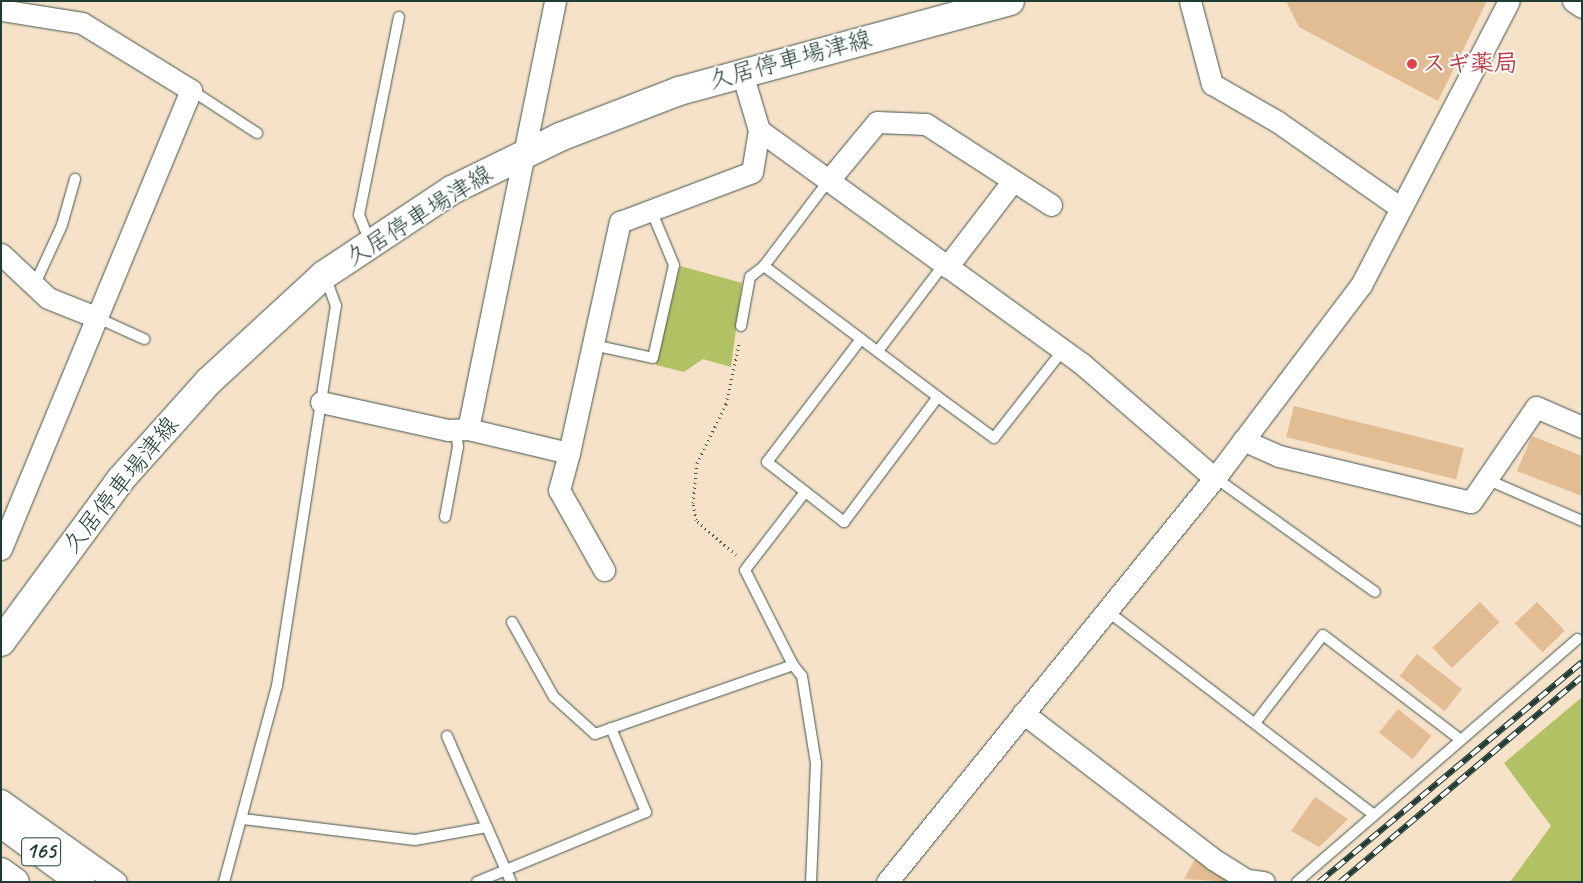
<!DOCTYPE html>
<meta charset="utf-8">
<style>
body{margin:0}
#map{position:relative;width:1583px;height:883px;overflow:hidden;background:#f6e1c9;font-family:Caveat,"Klee One",sans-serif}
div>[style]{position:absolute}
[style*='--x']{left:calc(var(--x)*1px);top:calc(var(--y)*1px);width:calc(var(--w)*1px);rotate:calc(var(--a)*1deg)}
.green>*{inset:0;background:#b1c164}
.building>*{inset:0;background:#e2bc92;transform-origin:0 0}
.path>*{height:3px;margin-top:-1.5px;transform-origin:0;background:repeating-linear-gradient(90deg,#3f564a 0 1px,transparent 0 5px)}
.roads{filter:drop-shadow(0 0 1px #3f564a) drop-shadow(0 0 1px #3f564a)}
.service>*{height:10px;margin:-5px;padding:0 5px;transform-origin:5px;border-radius:5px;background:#fff}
.minor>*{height:21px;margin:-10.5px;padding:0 10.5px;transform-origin:10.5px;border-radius:10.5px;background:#fff}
.secondary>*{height:28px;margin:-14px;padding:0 14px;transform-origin:14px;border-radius:14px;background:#fff}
.trunk>*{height:28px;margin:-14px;padding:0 14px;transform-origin:14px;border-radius:14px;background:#fff}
.rail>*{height:5.5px;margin-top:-2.75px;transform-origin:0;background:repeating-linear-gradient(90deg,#fff 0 11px,#1f3d34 0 22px);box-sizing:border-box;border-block:1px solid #1f3d34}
.dots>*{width:14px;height:14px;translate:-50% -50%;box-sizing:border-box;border:2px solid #fff;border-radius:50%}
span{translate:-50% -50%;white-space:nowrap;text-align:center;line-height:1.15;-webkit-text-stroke:4px #fff;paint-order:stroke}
.shield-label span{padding:1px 4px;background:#fff;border:1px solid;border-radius:4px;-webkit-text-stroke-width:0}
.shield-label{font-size:22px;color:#1f3d34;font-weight:700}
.street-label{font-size:24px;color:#1f3d34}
.health-label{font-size:24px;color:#be3a42;font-weight:700}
.left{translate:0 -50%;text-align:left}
.frame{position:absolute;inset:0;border:2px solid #1f3d34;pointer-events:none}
</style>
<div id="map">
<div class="green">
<i style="clip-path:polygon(680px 266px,742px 283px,731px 367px,703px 359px,684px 372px,656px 365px)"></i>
<i style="clip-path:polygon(1582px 697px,1582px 882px,1510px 882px,1551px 826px,1504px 763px)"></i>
</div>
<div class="building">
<i style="clip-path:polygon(1286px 1px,1487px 1px,1438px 101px,1299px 27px)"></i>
<i style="left:1294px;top:406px;width:175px;height:32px;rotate:14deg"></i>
<i style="clip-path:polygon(1532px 436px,1582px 456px,1582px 496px,1517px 471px)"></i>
<i style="left:1480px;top:602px;width:28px;height:66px;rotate:46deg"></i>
<i style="left:1537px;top:602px;width:40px;height:31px;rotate:46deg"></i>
<i style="left:1417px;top:654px;width:57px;height:28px;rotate:38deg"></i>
<i style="left:1398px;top:709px;width:43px;height:30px;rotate:39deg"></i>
<i style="clip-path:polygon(1315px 797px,1348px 819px,1319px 847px,1291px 831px)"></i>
<i style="clip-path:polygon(1195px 859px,1233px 882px,1184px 879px)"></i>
</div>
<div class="path">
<i style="--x:736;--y:555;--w:53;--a:-138.8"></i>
<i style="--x:696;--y:520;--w:17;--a:-100"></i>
<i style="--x:693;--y:503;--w:40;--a:-84.3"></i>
<i style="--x:697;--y:463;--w:66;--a:-63.8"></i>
<i style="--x:726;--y:404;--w:61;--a:-77.8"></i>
</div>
<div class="roads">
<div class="service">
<i style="--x:191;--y:90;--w:79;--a:33.1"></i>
<i style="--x:829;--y:180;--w:108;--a:127.1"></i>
<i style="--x:764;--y:266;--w:121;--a:37"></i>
<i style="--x:861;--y:339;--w:155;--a:127.4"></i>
<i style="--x:767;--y:462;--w:98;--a:37.9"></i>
<i style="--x:844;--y:522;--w:156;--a:-53.1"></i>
<i style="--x:938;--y:397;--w:96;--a:-143"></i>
<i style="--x:370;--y:242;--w:29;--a:-112"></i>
<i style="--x:359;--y:215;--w:202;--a:-78.6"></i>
<i style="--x:34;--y:286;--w:67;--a:-65.3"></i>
<i style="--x:62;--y:225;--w:48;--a:-74.2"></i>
<i style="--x:98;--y:318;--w:51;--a:24.5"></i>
<i style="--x:741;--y:326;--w:50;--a:-79.6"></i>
<i style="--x:750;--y:277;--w:18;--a:-38"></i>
<i style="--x:593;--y:345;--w:61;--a:12.2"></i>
<i style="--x:653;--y:358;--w:95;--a:-77.3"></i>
<i style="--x:674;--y:265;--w:60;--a:-112.7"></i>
<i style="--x:878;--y:351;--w:109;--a:-52.8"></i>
<i style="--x:938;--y:397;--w:69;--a:36.2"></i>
<i style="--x:994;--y:438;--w:112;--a:-51.9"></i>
<i style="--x:1213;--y:476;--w:199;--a:35.6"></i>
<i style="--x:1486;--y:479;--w:105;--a:23.6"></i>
<i style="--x:445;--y:517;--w:71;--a:-79.5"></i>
<i style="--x:458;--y:447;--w:17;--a:-97"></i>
<i style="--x:1106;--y:610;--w:337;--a:37.4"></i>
<i style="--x:512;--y:622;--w:86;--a:60.8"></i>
<i style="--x:554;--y:697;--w:55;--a:42.1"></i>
<i style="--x:595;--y:734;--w:210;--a:-19.2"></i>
<i style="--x:793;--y:665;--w:106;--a:-116.8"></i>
<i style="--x:745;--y:570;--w:98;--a:-52.4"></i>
<i style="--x:793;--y:665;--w:14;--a:51"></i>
<i style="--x:802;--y:676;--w:88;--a:80.9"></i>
<i style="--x:816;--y:763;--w:119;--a:92.4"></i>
<i style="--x:1255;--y:723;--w:111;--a:-52.3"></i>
<i style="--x:1323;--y:635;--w:173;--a:37.3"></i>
<i style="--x:447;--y:736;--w:159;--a:66.3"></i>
<i style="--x:243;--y:819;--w:173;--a:7"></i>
<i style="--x:415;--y:840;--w:73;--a:-10.2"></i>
<i style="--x:224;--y:882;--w:203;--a:-74.9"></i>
<i style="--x:277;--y:686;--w:385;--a:-81.2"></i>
<i style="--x:336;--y:306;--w:32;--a:-110"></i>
<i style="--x:477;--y:882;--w:183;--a:-22.5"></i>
<i style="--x:646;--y:812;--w:91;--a:-112.6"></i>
<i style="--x:1297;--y:882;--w:371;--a:-40.9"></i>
</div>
<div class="minor">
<i style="--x:1190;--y:1;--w:86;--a:75.2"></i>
<i style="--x:1212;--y:84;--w:76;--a:29.9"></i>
<i style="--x:1278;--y:122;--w:150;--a:35"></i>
<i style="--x:1573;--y:1;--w:11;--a:34"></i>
<i style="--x:1;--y:10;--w:82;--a:9.1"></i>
<i style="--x:82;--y:23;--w:128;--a:31.6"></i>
<i style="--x:191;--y:90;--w:497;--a:112.5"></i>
<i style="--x:742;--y:73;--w:59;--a:73.4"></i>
<i style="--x:759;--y:130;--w:397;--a:35.9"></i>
<i style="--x:1081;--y:363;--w:173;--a:40.8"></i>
<i style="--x:829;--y:180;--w:75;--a:-50.4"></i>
<i style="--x:877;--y:122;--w:49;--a:2.3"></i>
<i style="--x:926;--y:124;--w:149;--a:32.9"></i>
<i style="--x:1;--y:254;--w:64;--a:43.1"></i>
<i style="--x:48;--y:298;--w:54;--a:21.8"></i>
<i style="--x:947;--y:267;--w:107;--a:-52.6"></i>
<i style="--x:321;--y:402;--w:130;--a:12.4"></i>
<i style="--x:448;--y:430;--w:20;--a:-3"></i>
<i style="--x:468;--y:429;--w:437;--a:-78.5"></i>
<i style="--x:468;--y:429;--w:104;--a:13.4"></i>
<i style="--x:569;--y:453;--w:237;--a:-77.6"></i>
<i style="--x:620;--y:222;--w:141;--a:-20.7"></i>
<i style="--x:752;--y:172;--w:43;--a:-80.5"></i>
<i style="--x:1243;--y:440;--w:39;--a:24"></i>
<i style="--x:1279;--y:456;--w:197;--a:13.5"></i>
<i style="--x:1471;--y:502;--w:115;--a:-55.6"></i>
<i style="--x:1536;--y:407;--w:50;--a:23.5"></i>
<i style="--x:569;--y:453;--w:38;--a:105"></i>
<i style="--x:559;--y:490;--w:92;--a:60.6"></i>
<i style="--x:1023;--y:713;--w:240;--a:37.5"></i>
<i style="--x:1213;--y:859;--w:40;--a:32"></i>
<i style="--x:1247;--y:880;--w:17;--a:7"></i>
<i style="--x:1;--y:800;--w:141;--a:35.5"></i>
<i style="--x:887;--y:882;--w:530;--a:-50.97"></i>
<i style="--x:1221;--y:470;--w:232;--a:-52.9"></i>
<i style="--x:1361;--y:285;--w:320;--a:-62.5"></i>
</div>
<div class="secondary">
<i style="--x:1;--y:642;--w:202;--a:-53.6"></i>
<i style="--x:121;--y:479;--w:132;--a:-48.1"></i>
<i style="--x:209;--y:381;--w:156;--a:-42.7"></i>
<i style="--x:324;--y:275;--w:154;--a:-33.6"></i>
<i style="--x:452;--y:190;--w:120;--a:-26.1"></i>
<i style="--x:560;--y:137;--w:128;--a:-21.1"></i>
<i style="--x:679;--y:91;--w:343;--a:-15.2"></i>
</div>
<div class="trunk">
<i style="--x:1;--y:823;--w:99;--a:36.4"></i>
<i style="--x:1;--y:872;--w:17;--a:36"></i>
</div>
</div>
<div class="rail">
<i style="--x:1319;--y:882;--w:343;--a:-39.9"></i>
<i style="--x:1340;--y:882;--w:317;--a:-40.3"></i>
</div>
<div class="dots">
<i style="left:1412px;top:64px;background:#e0444e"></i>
</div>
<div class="shield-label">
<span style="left:41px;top:852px">165</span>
</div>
<div class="street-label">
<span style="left:790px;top:60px;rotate:-15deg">久居停車場津線</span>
<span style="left:419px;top:216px;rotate:-32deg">久居停車場津線</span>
<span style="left:121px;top:485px;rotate:-51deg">久居停車場津線</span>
</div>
<div class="health-label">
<span class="left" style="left:1422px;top:64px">スギ薬局</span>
</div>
<div class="frame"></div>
</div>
